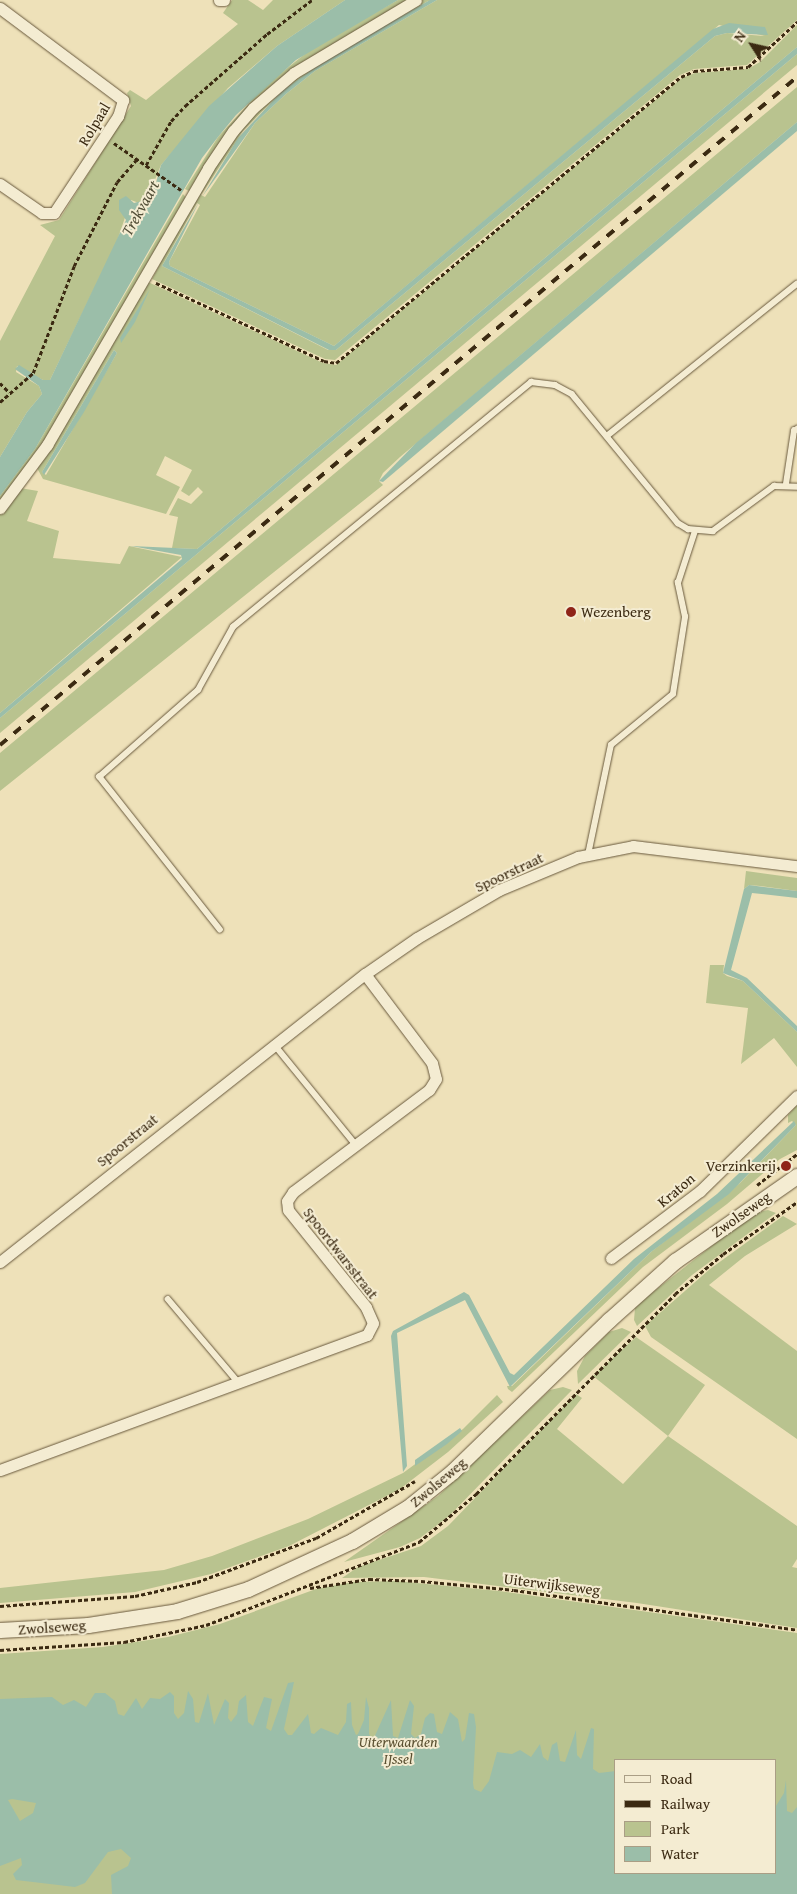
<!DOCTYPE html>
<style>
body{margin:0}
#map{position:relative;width:797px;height:1894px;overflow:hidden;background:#eee1b9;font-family:"Gentium Book Plus",serif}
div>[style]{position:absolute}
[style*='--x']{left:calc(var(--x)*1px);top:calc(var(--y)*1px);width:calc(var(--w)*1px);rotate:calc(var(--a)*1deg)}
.green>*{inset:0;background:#b9c38f}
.water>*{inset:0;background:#9bbea9}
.path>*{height:2.5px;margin-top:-1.25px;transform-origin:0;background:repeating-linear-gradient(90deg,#3b2a12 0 4px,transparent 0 6.5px)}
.roads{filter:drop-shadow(0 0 1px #68583c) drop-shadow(0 0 1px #68583c)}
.lane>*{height:5.5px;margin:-2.75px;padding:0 2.75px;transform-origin:2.75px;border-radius:2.75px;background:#f4ecd2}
.street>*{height:11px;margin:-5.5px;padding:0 5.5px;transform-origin:5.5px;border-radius:5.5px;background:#f4ecd2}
.secondary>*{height:15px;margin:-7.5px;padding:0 7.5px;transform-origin:7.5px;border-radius:7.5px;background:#f4ecd2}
.rail>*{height:4px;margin-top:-2px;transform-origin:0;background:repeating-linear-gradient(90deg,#3b2a12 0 9px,transparent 0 18px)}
.dots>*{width:14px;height:14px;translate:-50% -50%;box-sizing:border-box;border:2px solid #f4ecd2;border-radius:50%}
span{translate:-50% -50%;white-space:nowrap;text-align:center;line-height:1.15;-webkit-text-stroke:4px #f4ecd2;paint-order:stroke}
.street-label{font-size:15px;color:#3b2a12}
.poi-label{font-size:15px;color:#3b2a12}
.left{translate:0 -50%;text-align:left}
.right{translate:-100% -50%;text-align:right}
.park-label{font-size:15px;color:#5a5031;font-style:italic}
.water-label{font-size:16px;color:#534f38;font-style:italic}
.legend{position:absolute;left:614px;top:1759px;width:162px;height:115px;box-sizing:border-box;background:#f4ecd2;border:1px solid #aa9e85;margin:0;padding:6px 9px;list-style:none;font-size:15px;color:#3b2a12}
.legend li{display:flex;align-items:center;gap:10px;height:25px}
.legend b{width:25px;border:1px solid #aa9e85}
.north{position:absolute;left:727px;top:20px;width:50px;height:50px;-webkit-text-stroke:4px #f4ecd2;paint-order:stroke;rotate:305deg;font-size:14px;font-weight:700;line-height:20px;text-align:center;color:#3b2a12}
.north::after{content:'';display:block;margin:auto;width:18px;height:22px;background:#3b2a12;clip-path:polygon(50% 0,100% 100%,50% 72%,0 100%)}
</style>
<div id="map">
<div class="green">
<i style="clip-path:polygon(232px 0,248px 0,263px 10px,273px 0,345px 0,277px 46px,228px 88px,161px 165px,149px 194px,139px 203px,131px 200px,117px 241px,50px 380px,43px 380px,17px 366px,16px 372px,39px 386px,42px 394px,27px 412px,0 457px,0 341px,55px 236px,40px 225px,59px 220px,131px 106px,127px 93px,130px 90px,146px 100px,238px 24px,223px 13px)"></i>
<i style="clip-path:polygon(398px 0,410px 0,262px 95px,191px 192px,185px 189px,218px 137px,266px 85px,315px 46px)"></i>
<i style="clip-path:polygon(evenodd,422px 0,430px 0,358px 41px,281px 92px,243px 131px,201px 195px,205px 197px,255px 123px,286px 94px,315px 71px,437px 0,797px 0,797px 20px,747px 65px,694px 69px,680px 75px,335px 360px,325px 359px,152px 279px,194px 199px,246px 121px,296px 75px,422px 0,719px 25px,765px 36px,727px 33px,715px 36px,336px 350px,328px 350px,162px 266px,197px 203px,200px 205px,169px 262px,170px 266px,334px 346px,719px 25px)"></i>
<i style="clip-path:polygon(evenodd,797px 25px,797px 47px,197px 549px,172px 548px,178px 517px,169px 515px,178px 498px,191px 504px,203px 492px,198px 487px,189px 496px,181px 491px,192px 470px,165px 456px,156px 475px,180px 487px,166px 514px,43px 479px,37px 468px,148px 282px,323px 363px,336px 365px,682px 78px,695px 73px,748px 69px,760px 62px,797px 25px,114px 350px,117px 353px,46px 475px,42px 472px,114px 350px)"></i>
<i style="clip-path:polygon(797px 54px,797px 65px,0 733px,0 718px)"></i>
<i style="clip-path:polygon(797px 87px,797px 122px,400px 457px,383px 473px,379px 481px,383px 485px,0 791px,0 753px)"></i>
<i style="clip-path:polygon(183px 194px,187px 199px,58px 421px,0 503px,0 496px,35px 449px)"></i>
<i style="clip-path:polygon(20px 488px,38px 491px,27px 521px,59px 531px,53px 558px,120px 564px,129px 546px,182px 557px,0 713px,0 513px)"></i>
<i style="clip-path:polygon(746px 871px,797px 878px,797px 891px,760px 886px,749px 885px,744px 889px)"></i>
<i style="clip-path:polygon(710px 965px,724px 965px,723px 973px,727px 976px,743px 981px,797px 1032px,797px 1067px,774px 1038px,741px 1064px,748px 1008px,706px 1003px)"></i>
<i style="clip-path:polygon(797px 1105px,797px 1150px,780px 1159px,727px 1204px,643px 1267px,512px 1392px,508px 1389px,507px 1386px,512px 1386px,651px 1252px,740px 1183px,796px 1125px,792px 1121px,788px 1123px,788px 1115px)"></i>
<i style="clip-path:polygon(768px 1210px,776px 1213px,692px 1275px,637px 1326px,634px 1320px,635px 1308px,648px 1296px,727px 1234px,759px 1212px)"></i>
<i style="clip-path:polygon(783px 1216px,797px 1224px,745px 1256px,709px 1285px,797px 1351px,797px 1439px,651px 1337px,645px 1326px,710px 1269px)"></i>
<i style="clip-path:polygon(622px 1328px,631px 1332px,578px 1384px,577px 1371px,585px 1356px,609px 1332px)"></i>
<i style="clip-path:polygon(636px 1337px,705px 1385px,668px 1436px,797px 1526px,797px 1559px,792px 1567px,797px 1568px,797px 1628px,637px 1603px,424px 1577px,342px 1578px,358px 1567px,421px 1546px,448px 1526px,576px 1394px,582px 1398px,557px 1429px,623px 1484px,668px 1436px,593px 1376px)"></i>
<i style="clip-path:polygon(563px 1387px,572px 1390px,449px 1516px,420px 1538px,400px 1547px,344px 1562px,438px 1496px,550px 1390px)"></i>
<i style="clip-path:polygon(497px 1395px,503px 1402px,448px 1452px,400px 1489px,289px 1546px,211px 1574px,135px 1592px,0 1603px,0 1588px,164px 1570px,212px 1556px,308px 1519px,403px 1473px,463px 1429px)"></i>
<i style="clip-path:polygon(evenodd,396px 1581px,499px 1591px,797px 1633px,797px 1894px,0 1894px,0 1654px,103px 1647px,168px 1637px,220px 1624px,316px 1589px,353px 1582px,396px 1581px,616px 1760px,776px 1760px,776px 1873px,616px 1873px,616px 1760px)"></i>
</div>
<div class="water">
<i style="clip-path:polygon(345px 0,398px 0,296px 60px,236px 115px,218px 137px,202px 158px,35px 449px,0 496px,0 457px,27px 412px,42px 394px,39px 386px,15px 369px,19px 365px,43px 380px,50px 380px,126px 220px,119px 210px,119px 200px,126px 196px,134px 203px,145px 200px,155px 186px,161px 165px,209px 106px,277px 46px)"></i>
<i style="clip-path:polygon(430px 0,437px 0,315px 71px,286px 94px,255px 123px,202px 197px,238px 138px,281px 92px,328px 58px)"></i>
<i style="clip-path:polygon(729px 23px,765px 27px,768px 35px,727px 33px,715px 36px,336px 350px,329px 350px,162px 266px,199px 202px,169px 262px,170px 266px,334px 346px,713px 29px)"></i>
<i style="clip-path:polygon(797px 47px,797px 54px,0 718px,0 713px,182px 559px,181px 555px,131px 546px,197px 549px)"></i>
<i style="clip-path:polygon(797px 122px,797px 131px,383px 482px,379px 481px,416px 443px)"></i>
<i style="clip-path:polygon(150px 289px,135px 322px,121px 343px,120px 338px)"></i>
<i style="clip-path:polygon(114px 350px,117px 353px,84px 412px,44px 475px,42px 472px)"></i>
<i style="clip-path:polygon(749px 885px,797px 891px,797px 898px,752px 893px,731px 970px,747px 978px,797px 1026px,797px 1032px,743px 981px,723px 973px,744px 889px)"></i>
<i style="clip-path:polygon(794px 1121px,796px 1125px,729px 1194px,651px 1252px,510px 1387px,465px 1300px,397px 1333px,407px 1466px,403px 1472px,391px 1336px,393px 1331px,464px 1292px,469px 1295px,510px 1373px,514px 1375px,634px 1259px,717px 1194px)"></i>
<i style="clip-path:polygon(460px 1428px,462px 1431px,447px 1444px,415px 1466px,415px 1460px)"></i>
<i style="clip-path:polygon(evenodd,294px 1682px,284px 1729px,288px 1735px,292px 1735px,308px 1714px,311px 1733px,314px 1734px,321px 1728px,338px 1735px,346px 1722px,347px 1704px,351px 1702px,352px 1725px,356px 1735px,358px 1734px,364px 1720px,366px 1697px,369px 1708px,369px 1734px,373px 1740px,391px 1700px,393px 1736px,398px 1738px,410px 1700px,414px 1706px,411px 1734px,415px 1738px,421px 1734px,425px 1718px,430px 1713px,434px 1714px,437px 1732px,442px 1734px,450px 1712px,458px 1719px,462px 1742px,465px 1739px,469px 1713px,474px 1714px,476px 1727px,473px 1783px,474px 1789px,481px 1792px,489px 1781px,497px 1752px,512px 1754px,520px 1750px,531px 1757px,540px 1744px,543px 1757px,548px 1761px,552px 1745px,557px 1742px,560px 1761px,565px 1762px,576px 1730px,577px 1755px,581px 1759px,591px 1728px,594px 1729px,593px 1769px,599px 1773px,616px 1771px,616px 1873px,776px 1873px,776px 1806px,784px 1793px,786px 1780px,787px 1811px,792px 1813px,797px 1807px,797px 1894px,112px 1894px,111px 1875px,128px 1866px,131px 1858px,121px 1849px,108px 1852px,85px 1883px,75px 1887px,16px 1880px,13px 1874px,22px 1865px,21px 1858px,0 1866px,0 1699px,52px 1697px,63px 1705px,74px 1700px,86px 1707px,95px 1693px,105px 1693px,115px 1701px,118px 1714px,124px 1716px,136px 1698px,142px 1709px,150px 1698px,160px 1699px,170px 1692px,174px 1696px,174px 1713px,178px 1719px,184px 1713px,188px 1691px,193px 1699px,195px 1722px,199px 1723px,208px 1693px,214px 1725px,225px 1699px,229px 1703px,228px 1718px,231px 1722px,237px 1714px,239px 1701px,246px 1695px,248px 1722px,253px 1726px,264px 1697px,272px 1699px,266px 1728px,271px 1731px,288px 1683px,294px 1682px,12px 1799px,36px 1803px,33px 1813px,20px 1821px,8px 1800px,12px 1799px)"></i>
</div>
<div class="path">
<i style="--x:114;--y:143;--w:82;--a:35"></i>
<i style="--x:146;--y:165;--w:51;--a:-60.4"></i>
<i style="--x:171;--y:121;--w:21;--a:-47"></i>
<i style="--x:185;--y:106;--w:109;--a:-41.3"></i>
<i style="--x:267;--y:34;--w:56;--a:-37.1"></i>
<i style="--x:156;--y:283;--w:185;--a:24.9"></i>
<i style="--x:324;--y:361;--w:12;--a:9"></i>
<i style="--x:336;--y:363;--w:448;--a:-39.7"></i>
<i style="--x:681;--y:77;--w:14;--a:-25"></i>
<i style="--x:694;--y:71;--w:54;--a:-4.2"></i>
<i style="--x:748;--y:67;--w:67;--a:-42.6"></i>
<i style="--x:0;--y:383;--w:13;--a:45"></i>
<i style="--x:0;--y:402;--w:44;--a:-41.3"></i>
<i style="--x:33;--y:373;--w:115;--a:-69"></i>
<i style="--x:74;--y:266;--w:94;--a:-62.9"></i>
<i style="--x:117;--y:182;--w:30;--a:-49"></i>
<i style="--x:757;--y:1185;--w:51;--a:-37.8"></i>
<i style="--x:310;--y:1588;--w:60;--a:-8.7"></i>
<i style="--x:369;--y:1579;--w:52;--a:2.2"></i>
<i style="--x:421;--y:1581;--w:93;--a:5.5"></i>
<i style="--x:514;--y:1590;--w:286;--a:8"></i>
<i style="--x:0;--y:1606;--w:135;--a:-4.2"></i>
<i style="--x:135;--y:1596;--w:64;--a:-12.7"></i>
<i style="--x:197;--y:1582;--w:127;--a:-20.3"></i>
<i style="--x:316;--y:1538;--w:114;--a:-29.9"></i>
<i style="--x:0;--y:1650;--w:124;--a:-3.7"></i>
<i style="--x:124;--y:1642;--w:84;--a:-11.7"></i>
<i style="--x:206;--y:1625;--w:229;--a:-21.3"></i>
<i style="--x:419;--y:1542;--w:75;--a:-40.1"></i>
<i style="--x:476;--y:1494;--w:282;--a:-45.1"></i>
<i style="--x:675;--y:1294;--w:62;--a:-39.8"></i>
<i style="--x:723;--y:1254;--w:90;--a:-35.1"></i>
</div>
<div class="roads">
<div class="lane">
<i style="--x:607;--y:436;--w:243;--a:-38.7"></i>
<i style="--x:786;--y:484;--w:54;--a:-81.4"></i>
<i style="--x:794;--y:431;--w:4;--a:-34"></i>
<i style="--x:588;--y:855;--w:112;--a:-78.2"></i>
<i style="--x:611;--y:745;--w:80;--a:-39.4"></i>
<i style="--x:673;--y:694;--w:78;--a:-81.1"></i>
<i style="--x:685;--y:617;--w:35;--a:-102"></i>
<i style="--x:678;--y:583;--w:55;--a:-71.9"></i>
<i style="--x:220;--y:930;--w:195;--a:-128.3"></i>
<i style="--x:99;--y:777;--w:132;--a:-41.3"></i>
<i style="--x:198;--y:690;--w:72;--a:-60.9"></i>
<i style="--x:233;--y:627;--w:386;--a:-39.4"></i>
<i style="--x:531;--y:382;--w:24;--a:7"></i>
<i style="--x:555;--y:385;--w:19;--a:28"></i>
<i style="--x:572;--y:394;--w:167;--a:50.6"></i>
<i style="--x:678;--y:523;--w:12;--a:31"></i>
<i style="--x:688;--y:529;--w:25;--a:5"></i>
<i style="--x:713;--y:531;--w:76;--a:-36.4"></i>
<i style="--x:774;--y:486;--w:23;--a:2"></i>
<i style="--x:274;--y:1044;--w:130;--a:50.9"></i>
<i style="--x:168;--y:1299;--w:110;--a:49.8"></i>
</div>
<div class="street">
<i style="--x:219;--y:0;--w:5;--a:0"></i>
<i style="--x:0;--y:8;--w:154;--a:36.8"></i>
<i style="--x:123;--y:100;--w:17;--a:107"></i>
<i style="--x:118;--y:116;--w:116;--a:123.4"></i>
<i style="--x:54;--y:213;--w:12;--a:180"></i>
<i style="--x:42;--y:213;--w:51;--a:-145.4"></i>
<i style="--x:0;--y:508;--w:79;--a:-53.3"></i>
<i style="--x:47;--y:445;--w:320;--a:-59.8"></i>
<i style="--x:208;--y:168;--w:45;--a:-56"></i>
<i style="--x:233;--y:131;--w:30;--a:-49"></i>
<i style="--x:253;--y:108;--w:54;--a:-40.5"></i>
<i style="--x:294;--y:73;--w:142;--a:-30.9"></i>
<i style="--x:611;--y:1258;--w:111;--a:-37"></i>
<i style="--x:700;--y:1191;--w:136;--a:-44.4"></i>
<i style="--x:0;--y:1262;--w:465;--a:-38.3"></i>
<i style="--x:365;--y:974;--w:63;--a:-34.7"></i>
<i style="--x:417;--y:938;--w:95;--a:-30.3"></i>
<i style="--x:499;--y:890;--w:86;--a:-22.7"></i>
<i style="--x:578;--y:857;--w:56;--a:-11.3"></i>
<i style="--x:633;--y:846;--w:165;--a:7"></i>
<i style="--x:0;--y:1470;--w:391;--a:-20.2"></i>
<i style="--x:367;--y:1335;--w:13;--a:-63"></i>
<i style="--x:373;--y:1323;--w:17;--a:-114"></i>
<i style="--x:366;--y:1307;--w:124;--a:-128.8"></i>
<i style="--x:288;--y:1210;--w:9;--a:-96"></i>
<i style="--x:287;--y:1201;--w:11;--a:-56"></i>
<i style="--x:293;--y:1192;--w:170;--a:-36.9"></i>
<i style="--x:429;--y:1090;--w:13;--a:-58"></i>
<i style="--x:436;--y:1079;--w:16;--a:-104"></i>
<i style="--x:432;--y:1063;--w:111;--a:-127"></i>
</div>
<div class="secondary">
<i style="--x:0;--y:1630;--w:88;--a:-3.3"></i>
<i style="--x:88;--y:1625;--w:90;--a:-8.9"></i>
<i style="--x:177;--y:1611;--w:74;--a:-17.2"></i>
<i style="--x:248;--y:1589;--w:115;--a:-24.8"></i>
<i style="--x:352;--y:1541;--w:64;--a:-31"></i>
<i style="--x:407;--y:1508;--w:59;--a:-38.8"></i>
<i style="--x:453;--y:1471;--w:217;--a:-44.1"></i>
<i style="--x:609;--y:1320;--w:89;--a:-41.8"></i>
<i style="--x:675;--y:1261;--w:149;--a:-34.9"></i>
</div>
</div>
<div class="rail">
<i style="--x:0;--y:745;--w:1040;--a:-39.97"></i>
</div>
<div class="dots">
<i style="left:571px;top:612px;background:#8f2418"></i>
<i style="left:786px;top:1166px;background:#8f2418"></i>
</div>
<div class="street-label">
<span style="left:94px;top:124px;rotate:-59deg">Rolpaal</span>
<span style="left:509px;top:872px;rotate:-25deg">Spoorstraat</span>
<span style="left:127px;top:1140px;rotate:-39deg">Spoorstraat</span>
<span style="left:676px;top:1190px;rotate:-40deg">Kraton</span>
<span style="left:741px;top:1214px;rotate:-35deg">Zwolseweg</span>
<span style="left:341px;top:1253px;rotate:52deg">Spoordwarsstraat</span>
<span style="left:438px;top:1482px;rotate:-40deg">Zwolseweg</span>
<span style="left:552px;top:1584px;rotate:7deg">Uiterwijkseweg</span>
<span style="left:52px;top:1627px;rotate:-4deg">Zwolseweg</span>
</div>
<div class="poi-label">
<span class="left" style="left:581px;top:612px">Wezenberg</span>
<span class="right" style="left:776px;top:1166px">Verzinkerij</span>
</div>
<div class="park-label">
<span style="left:398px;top:1750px">Uiterwaarden<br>IJssel</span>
</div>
<div class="water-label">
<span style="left:140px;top:208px;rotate:-61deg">Trekvaart</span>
</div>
<ul class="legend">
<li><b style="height:6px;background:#f4ecd2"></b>Road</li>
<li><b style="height:6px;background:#3b2a12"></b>Railway</li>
<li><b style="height:14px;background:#b9c38f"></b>Park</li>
<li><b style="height:14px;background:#9bbea9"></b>Water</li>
</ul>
<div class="north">N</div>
</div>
